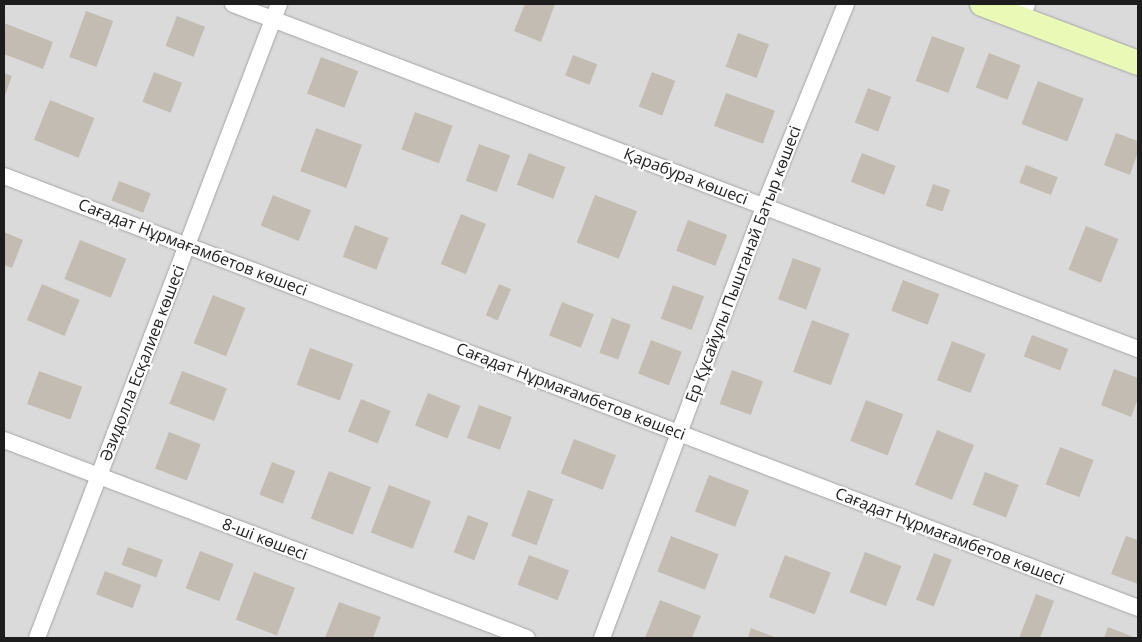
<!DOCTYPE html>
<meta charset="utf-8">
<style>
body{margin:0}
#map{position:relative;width:1142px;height:642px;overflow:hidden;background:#eeece3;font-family:"Open Sans",sans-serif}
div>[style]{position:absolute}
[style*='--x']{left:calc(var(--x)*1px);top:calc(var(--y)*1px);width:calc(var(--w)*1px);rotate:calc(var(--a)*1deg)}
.residential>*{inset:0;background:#dbdada;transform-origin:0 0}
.building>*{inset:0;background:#c3bcb2;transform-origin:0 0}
.roads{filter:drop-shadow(0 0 1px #a4a4a4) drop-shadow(0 0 1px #a4a4a4)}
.street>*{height:16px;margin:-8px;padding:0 8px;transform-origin:8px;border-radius:8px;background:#fff}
.secondary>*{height:24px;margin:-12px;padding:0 12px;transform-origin:12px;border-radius:12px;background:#ebf9b6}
span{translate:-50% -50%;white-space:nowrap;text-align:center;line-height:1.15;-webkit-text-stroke:4.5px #fff;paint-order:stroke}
.street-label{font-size:16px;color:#1d1d1d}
.frame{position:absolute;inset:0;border:5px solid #1d1d1d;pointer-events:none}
</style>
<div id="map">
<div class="residential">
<i style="left:4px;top:4px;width:1134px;height:634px"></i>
</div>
<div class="building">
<i style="clip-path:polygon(525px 4px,555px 4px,541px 42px,514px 31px)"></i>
<i style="left:86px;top:11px;width:29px;height:49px;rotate:20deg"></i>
<i style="left:177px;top:16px;width:30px;height:32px;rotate:21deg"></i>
<i style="clip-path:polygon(4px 23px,53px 42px,43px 69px,4px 54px)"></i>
<i style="left:738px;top:33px;width:33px;height:36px;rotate:20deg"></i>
<i style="left:932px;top:36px;width:35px;height:48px;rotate:20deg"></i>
<i style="left:989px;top:53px;width:34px;height:37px;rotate:21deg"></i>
<i style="left:573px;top:55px;width:26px;height:22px;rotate:21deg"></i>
<i style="left:321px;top:57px;width:40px;height:39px;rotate:21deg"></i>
<i style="left:154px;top:72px;width:30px;height:32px;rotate:21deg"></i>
<i style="left:652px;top:72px;width:25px;height:37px;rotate:21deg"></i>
<i style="clip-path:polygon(4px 73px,12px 76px,4px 98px)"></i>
<i style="left:1038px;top:81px;width:49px;height:46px;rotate:21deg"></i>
<i style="left:868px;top:88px;width:25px;height:37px;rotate:21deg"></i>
<i style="left:726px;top:93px;width:52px;height:35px;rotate:20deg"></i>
<i style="left:50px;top:100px;width:48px;height:43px;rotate:22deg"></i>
<i style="left:415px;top:112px;width:40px;height:40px;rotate:20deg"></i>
<i style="left:316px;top:128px;width:49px;height:46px;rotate:20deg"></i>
<i style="clip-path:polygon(1116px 133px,1138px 141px,1138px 152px,1130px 175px,1104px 165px)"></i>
<i style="left:479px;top:144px;width:33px;height:39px;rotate:20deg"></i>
<i style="left:529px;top:153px;width:39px;height:34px;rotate:21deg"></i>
<i style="left:862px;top:153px;width:36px;height:31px;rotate:21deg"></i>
<i style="left:1026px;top:165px;width:34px;height:19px;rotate:21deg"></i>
<i style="left:119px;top:181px;width:34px;height:21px;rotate:21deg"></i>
<i style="left:933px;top:184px;width:18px;height:23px;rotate:19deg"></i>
<i style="left:273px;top:195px;width:41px;height:33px;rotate:22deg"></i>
<i style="left:595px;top:195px;width:45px;height:51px;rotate:21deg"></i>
<i style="left:461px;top:214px;width:27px;height:54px;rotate:22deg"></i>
<i style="left:688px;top:220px;width:42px;height:33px;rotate:21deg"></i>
<i style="left:355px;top:225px;width:36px;height:34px;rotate:21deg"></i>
<i style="left:1086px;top:226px;width:35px;height:47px;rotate:22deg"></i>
<i style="clip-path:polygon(4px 232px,23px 240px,12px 268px,4px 265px)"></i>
<i style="left:80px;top:240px;width:50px;height:42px;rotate:22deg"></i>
<i style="left:793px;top:258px;width:30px;height:44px;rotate:20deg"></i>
<i style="left:903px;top:280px;width:39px;height:33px;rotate:21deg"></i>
<i style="left:42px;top:284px;width:41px;height:39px;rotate:23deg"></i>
<i style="left:499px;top:284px;width:13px;height:34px;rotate:23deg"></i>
<i style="left:673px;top:285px;width:33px;height:36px;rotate:20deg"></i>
<i style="left:213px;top:295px;width:35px;height:52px;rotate:22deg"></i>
<i style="left:562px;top:302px;width:34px;height:36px;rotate:21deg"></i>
<i style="left:612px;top:318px;width:20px;height:37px;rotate:20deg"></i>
<i style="left:812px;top:320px;width:40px;height:55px;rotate:20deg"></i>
<i style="left:1032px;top:335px;width:39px;height:23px;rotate:21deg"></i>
<i style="left:651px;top:340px;width:33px;height:36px;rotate:21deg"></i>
<i style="left:952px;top:341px;width:36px;height:42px;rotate:21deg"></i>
<i style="left:310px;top:348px;width:46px;height:39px;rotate:20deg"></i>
<i style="clip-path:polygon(1114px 369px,1138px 378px,1138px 399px,1131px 417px,1101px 405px)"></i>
<i style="left:732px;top:370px;width:33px;height:36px;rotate:20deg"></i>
<i style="left:39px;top:371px;width:46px;height:35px;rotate:20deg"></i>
<i style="left:182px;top:371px;width:48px;height:35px;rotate:21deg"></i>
<i style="left:428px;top:393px;width:35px;height:35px;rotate:22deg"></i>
<i style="left:361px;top:399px;width:32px;height:35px;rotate:22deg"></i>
<i style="left:866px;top:400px;width:40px;height:44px;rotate:21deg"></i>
<i style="left:479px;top:405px;width:35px;height:35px;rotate:20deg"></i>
<i style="left:937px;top:430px;width:40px;height:59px;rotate:22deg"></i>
<i style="left:169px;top:432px;width:34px;height:39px;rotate:21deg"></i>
<i style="left:574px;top:439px;width:45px;height:37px;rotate:21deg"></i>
<i style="left:1060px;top:447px;width:36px;height:40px;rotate:21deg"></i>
<i style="left:272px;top:462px;width:25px;height:35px;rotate:21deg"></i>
<i style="left:329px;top:471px;width:45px;height:51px;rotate:21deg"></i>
<i style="left:985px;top:472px;width:36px;height:35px;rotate:21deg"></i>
<i style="left:709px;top:475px;width:43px;height:39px;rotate:21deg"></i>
<i style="left:389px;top:485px;width:45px;height:51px;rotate:21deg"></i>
<i style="left:528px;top:490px;width:27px;height:49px;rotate:20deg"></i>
<i style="left:468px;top:515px;width:22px;height:40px;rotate:21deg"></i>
<i style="left:671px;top:536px;width:51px;height:38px;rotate:21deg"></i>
<i style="clip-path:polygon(1126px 536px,1138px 540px,1138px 584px,1111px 574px)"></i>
<i style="left:128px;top:547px;width:37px;height:19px;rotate:20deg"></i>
<i style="left:200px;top:551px;width:36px;height:40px;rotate:21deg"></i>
<i style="left:865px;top:552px;width:39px;height:43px;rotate:21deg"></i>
<i style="left:934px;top:553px;width:19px;height:50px;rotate:21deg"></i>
<i style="left:529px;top:555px;width:43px;height:32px;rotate:21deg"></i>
<i style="left:785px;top:555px;width:49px;height:45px;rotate:21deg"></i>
<i style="left:105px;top:571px;width:39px;height:25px;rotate:21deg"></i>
<i style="left:254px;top:572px;width:44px;height:51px;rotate:21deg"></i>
<i style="clip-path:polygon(1036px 594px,1054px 601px,1040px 638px,1019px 638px)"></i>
<i style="clip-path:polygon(660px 600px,701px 616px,692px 638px,645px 638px)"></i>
<i style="clip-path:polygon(339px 602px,381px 617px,373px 638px,325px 638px)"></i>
<i style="clip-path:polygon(1108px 627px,1136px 638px,1104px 638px)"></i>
<i style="clip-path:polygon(751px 628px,777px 638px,748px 638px)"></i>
</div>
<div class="roads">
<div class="street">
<i style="--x:233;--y:4;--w:969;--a:20.87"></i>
<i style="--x:1021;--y:19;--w:16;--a:-68"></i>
<i style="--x:4;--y:176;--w:1213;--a:20.85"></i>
<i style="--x:4;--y:440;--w:559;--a:20.74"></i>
<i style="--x:37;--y:638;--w:679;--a:-69.11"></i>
<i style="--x:602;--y:638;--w:461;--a:-69.4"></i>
<i style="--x:764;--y:206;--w:218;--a:-67.9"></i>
</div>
<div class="secondary">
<i style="--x:982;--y:4;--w:167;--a:20.7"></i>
</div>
</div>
<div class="street-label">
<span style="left:686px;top:176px;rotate:21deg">Қарабура көшесі</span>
<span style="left:193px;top:247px;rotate:21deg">Сағадат Нұрмағамбетов көшесі</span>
<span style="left:743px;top:264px;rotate:-69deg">Ер Құсайұлы Пыштанай Батыр көшесі</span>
<span style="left:142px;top:363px;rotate:-69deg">Әзидолла Есқалиев көшесі</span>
<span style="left:571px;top:391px;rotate:21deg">Сағадат Нұрмағамбетов көшесі</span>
<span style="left:950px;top:536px;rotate:21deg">Сағадат Нұрмағамбетов көшесі</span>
<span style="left:265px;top:539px;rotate:21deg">8-шi көшесi</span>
</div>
<div class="frame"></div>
</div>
